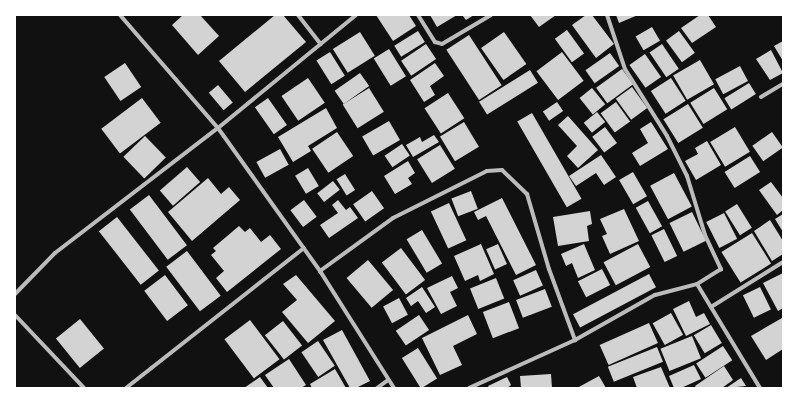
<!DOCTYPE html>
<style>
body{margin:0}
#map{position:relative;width:798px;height:403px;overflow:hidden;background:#111;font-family:"Source Sans 3",sans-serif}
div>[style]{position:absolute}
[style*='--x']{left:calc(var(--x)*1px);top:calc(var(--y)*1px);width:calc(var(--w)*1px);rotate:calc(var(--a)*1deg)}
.building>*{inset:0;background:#d3d3d3;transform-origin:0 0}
.minor>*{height:4px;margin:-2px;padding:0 2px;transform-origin:2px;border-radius:2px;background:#bcbcbc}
span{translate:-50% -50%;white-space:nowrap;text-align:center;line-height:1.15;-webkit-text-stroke:4px #fff;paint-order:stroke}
.frame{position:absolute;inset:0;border:16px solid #fff;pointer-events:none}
</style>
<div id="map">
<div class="building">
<i style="clip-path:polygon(183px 15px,200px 15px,219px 36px,198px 55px,172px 25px)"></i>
<i style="clip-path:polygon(275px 15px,283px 15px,306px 42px,245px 92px,219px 61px)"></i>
<i style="clip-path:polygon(376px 15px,409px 15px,416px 26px,393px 41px)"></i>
<i style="clip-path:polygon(430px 15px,457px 15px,437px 27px)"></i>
<i style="clip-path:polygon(462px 15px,474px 15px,466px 20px)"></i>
<i style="clip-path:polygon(530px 15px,556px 15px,539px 27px)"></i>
<i style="clip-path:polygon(586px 15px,592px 15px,614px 44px,596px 58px,572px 25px)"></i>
<i style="clip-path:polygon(616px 15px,638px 15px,619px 23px)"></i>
<i style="clip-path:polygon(700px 15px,708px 15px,716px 27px,692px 43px,681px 28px)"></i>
<i style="left:652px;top:27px;width:16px;height:19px;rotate:60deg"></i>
<i style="left:567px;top:30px;width:29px;height:15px;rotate:54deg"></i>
<i style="left:418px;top:31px;width:13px;height:28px;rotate:58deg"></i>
<i style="left:679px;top:31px;width:27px;height:16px;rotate:54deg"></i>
<i style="left:360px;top:32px;width:28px;height:32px;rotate:58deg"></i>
<i style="left:504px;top:32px;width:39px;height:28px;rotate:55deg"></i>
<i style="left:469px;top:35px;width:60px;height:27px;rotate:57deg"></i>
<i style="clip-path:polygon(783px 41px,783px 61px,774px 46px)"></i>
<i style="left:426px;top:44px;width:18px;height:30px;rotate:56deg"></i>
<i style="left:662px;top:44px;width:30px;height:15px;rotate:56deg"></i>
<i style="left:389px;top:49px;width:32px;height:18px;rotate:58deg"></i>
<i style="clip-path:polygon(771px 50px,783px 73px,770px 80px,756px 59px)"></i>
<i style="left:330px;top:52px;width:28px;height:16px;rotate:58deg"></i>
<i style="left:562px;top:52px;width:36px;height:32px;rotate:53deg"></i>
<i style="left:610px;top:53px;width:16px;height:30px;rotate:55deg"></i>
<i style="left:645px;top:54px;width:28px;height:19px;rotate:55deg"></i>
<i style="left:700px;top:60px;width:28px;height:31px;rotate:60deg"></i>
<i style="left:125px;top:63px;width:29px;height:25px;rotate:56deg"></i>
<i style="clip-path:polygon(435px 63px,444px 76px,430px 86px,435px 95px,424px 102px,410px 80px)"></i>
<i style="left:740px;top:66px;width:17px;height:28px;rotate:62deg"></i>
<i style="left:622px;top:69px;width:19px;height:32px;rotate:54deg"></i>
<i style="left:530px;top:70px;width:15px;height:60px;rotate:58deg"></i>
<i style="left:360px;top:73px;width:16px;height:31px;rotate:55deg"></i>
<i style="left:308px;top:78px;width:30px;height:32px;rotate:56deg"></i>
<i style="left:671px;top:78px;width:27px;height:24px;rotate:57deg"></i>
<i style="left:749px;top:83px;width:13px;height:29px;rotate:58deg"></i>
<i style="left:218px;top:85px;width:23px;height:12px;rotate:50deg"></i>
<i style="left:632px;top:87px;width:26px;height:20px;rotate:54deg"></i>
<i style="left:369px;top:88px;width:28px;height:31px;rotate:58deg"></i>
<i style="left:592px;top:88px;width:21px;height:16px;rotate:51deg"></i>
<i style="left:714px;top:88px;width:25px;height:28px;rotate:58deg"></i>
<i style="left:448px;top:93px;width:30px;height:28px;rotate:57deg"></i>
<i style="left:142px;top:98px;width:31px;height:51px;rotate:53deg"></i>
<i style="left:268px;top:98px;width:33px;height:16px;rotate:55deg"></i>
<i style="left:557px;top:102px;width:11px;height:17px;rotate:56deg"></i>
<i style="left:616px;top:102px;width:24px;height:19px;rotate:54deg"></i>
<i style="left:688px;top:104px;width:28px;height:29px;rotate:58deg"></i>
<i style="clip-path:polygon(326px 108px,337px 128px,308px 146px,311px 151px,293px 162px,278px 137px)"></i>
<i style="left:597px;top:112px;width:13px;height:17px;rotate:51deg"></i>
<i style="left:532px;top:113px;width:99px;height:17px;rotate:60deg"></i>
<i style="clip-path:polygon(568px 116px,598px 150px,578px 168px,567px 156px,577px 146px,558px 125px)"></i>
<i style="left:389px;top:121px;width:22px;height:31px;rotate:60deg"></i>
<i style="left:464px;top:122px;width:29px;height:28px;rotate:59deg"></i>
<i style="clip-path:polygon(651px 122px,668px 149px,640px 166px,632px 153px,648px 143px,640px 129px)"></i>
<i style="left:605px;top:127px;width:20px;height:16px;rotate:53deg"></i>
<i style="left:735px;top:127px;width:29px;height:29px;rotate:59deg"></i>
<i style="left:337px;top:132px;width:29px;height:30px;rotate:56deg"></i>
<i style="left:772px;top:132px;width:19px;height:24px;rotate:55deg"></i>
<i style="clip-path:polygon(434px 135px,439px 142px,413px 157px,406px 145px,420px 137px,422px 142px)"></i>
<i style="left:145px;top:136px;width:30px;height:30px;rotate:46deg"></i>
<i style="clip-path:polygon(707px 141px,721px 165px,696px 180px,685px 161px,698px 154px,695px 148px)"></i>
<i style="left:402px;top:144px;width:14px;height:21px;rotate:56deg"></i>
<i style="left:440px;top:145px;width:28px;height:27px;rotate:58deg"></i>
<i style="left:280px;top:149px;width:18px;height:27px;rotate:61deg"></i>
<i style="clip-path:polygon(601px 155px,616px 177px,604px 185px,596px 173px,576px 186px,569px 176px)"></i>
<i style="left:750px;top:156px;width:19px;height:30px;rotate:58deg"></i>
<i style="clip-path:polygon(408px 161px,415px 173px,408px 178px,412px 184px,395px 194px,384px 176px)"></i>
<i style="left:187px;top:167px;width:20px;height:36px;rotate:49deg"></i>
<i style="left:308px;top:168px;width:21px;height:15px;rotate:59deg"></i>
<i style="left:633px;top:172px;width:28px;height:16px;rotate:60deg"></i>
<i style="left:674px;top:173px;width:38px;height:27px;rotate:62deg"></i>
<i style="left:345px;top:174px;width:19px;height:10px;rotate:58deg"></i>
<i style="clip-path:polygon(208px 178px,221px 194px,229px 187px,240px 200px,192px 241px,168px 212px)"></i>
<i style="left:333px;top:181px;width:11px;height:20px;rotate:52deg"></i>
<i style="clip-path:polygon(771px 182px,783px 198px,783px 210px,777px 215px,759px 190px)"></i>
<i style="left:372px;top:191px;width:21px;height:23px;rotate:55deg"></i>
<i style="left:471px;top:191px;width:19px;height:21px;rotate:69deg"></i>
<i style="left:149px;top:195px;width:63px;height:24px;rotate:53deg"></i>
<i style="clip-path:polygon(502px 198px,536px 265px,516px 275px,486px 216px,478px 220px,474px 212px)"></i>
<i style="left:304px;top:200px;width:21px;height:17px;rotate:53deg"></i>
<i style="clip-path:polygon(338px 200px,346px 210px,350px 207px,358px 218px,329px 238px,320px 225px,338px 213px,332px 205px)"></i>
<i style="left:648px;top:201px;width:29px;height:14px;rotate:61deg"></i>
<i style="left:449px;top:203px;width:41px;height:20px;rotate:65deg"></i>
<i style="left:737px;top:204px;width:28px;height:14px;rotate:58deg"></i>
<i style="clip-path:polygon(624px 209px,639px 241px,610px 254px,602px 236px,607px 234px,600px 219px)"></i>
<i style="clip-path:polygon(590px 211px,592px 224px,587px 226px,589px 241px,558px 246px,553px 217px)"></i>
<i style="left:692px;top:212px;width:32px;height:25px;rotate:64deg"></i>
<i style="left:724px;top:213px;width:29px;height:20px;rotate:63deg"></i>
<i style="clip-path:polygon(783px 214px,783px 232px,775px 219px)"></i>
<i style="left:117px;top:217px;width:68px;height:23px;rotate:52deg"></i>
<i style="clip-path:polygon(770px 220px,783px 241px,783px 254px,772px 261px,754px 231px)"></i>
<i style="clip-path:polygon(239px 226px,245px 232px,250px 228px,261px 242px,270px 235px,281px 249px,227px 292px,216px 278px,224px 271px,211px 255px,216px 251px,213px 248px)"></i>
<i style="left:664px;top:229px;width:30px;height:14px;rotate:64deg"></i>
<i style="left:422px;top:230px;width:39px;height:18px;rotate:59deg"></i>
<i style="left:752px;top:233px;width:36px;height:36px;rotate:58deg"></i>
<i style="clip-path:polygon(481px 244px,494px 274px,480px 281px,478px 275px,465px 281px,454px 256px)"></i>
<i style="left:498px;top:244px;width:22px;height:13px;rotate:66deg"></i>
<i style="clip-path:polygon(584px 244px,595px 270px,578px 278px,572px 263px,566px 266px,561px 254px)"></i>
<i style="left:638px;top:244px;width:26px;height:39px;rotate:62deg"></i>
<i style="left:401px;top:248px;width:40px;height:24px;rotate:53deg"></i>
<i style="left:187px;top:251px;width:56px;height:26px;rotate:53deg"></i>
<i style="left:368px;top:260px;width:39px;height:28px;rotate:50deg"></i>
<i style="left:602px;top:269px;width:18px;height:27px;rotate:63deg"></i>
<i style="left:536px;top:270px;width:17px;height:25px;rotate:66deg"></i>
<i style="clip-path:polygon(783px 273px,783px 308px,778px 311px,763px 283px)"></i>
<i style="left:649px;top:274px;width:15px;height:86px;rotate:62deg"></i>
<i style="left:165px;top:275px;width:38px;height:26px;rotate:53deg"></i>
<i style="clip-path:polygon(296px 275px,335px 321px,308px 343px,282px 312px,297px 300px,283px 284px)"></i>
<i style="clip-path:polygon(452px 276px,458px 288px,450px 292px,457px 306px,441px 314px,427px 288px)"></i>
<i style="left:496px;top:278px;width:22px;height:28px;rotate:68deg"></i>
<i style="clip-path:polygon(422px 287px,435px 307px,426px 313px,418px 301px,411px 306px,406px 298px)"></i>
<i style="left:760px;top:287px;width:25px;height:19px;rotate:64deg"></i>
<i style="left:545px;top:289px;width:19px;height:31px;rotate:69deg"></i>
<i style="left:399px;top:298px;width:19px;height:18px;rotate:62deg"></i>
<i style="clip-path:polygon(689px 301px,696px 317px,704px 313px,710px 324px,686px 336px,673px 309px)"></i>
<i style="left:509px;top:302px;width:28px;height:28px;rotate:69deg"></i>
<i style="left:671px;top:313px;width:25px;height:21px;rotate:61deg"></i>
<i style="left:419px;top:315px;width:18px;height:28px;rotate:56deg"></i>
<i style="clip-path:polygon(468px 315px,477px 334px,453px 346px,462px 365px,440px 375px,422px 338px)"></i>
<i style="clip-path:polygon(782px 318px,783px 349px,766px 360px,751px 336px)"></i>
<i style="left:80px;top:319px;width:38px;height:31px;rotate:51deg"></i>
<i style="left:250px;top:320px;width:49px;height:32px;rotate:53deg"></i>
<i style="left:283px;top:321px;width:31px;height:23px;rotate:52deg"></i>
<i style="left:649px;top:323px;width:22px;height:54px;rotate:66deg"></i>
<i style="left:711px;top:325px;width:21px;height:20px;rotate:59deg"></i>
<i style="clip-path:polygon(342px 330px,370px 381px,356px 388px,350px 388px,323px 340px)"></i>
<i style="left:692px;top:336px;width:24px;height:34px;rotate:68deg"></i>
<i style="left:318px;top:341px;width:30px;height:20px;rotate:56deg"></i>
<i style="left:723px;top:346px;width:17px;height:32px;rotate:57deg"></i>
<i style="left:657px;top:347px;width:16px;height:53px;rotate:68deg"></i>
<i style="left:418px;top:348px;width:36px;height:19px;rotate:58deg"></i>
<i style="clip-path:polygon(289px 359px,306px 385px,301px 388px,274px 388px,265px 375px)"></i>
<i style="clip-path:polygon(694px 365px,701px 379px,681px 388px,674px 388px,669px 376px)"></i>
<i style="clip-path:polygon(724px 366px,733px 380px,722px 388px,696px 388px,695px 386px)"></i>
<i style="clip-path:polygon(661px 367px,670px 388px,637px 388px,633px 377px)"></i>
<i style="clip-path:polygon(335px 369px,346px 388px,312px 388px,310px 384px)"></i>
<i style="clip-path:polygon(551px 374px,552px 388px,521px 388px,520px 376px)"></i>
<i style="clip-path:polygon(599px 376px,606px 388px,577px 388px)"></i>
<i style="clip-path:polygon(260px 377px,268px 388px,244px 388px)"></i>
<i style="clip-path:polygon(507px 377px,511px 385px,507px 388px,489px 388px,488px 386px)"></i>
<i style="clip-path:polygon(741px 378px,746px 386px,726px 388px)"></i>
</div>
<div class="minor">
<i style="--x:120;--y:15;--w:150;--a:49.1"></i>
<i style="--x:218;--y:128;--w:176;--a:54.5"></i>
<i style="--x:298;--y:15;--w:37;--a:52"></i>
<i style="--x:418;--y:15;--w:32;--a:58"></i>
<i style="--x:435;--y:42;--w:7;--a:16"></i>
<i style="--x:442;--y:44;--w:57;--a:-30.6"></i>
<i style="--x:607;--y:15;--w:57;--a:71.6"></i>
<i style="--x:625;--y:69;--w:79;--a:57.9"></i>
<i style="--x:667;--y:136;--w:45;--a:63.4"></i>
<i style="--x:687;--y:176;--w:62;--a:73"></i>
<i style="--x:705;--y:235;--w:38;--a:65"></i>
<i style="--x:721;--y:269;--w:28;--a:148"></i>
<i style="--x:761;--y:97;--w:26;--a:-31"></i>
<i style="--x:15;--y:294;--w:57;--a:-45.7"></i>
<i style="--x:55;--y:253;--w:205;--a:-37.5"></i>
<i style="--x:218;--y:128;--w:178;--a:-39.3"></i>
<i style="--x:711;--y:307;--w:85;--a:-32"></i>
<i style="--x:15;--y:315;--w:100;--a:46.6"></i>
<i style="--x:575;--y:340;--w:92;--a:-29.4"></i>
<i style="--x:655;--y:295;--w:43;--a:-14.7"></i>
<i style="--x:697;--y:284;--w:122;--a:58.8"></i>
<i style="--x:126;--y:388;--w:226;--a:-38.2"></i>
<i style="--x:377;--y:388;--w:14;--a:-36"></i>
<i style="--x:394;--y:388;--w:138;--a:-122.3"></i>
<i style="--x:320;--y:271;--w:90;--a:-36"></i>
<i style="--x:393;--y:218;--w:105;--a:-26.6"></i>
<i style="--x:487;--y:171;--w:15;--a:-4"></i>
<i style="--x:502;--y:170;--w:35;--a:44"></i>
<i style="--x:527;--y:194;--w:78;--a:73.7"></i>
<i style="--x:549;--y:269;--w:76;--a:69.9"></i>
<i style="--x:575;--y:340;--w:116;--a:155.6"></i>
</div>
<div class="frame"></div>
</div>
